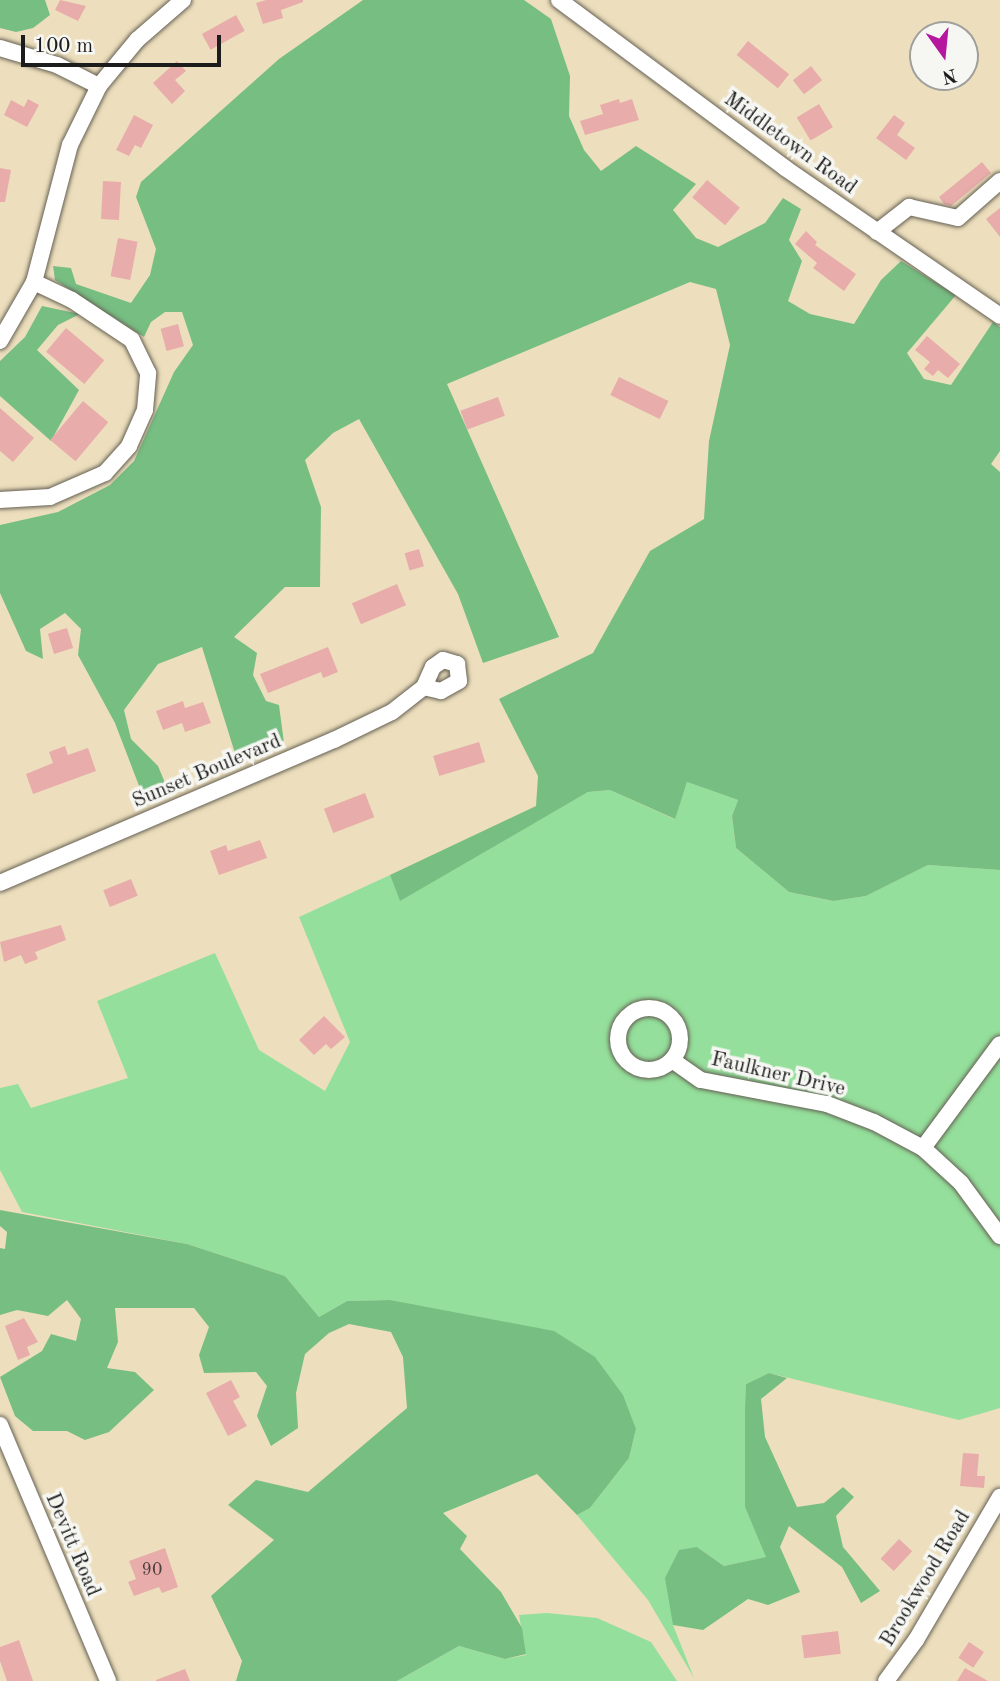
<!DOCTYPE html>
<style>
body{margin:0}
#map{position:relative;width:1000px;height:1681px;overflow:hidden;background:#eddfbd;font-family:"Old Standard TT",serif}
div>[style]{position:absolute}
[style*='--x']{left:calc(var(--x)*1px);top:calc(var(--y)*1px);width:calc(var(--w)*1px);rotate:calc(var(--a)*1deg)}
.green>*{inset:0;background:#94df9b}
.forest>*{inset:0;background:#77be83}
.building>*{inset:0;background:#e8acaa;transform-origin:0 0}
.roads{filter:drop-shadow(0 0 2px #656054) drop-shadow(0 0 2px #656054)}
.minor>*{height:16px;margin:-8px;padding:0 8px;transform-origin:8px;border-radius:8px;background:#fff}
.minor>.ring{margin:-8px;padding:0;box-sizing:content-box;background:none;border:16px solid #fff;border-radius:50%}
span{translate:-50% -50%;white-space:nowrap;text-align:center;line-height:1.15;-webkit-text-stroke:7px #f6f6f2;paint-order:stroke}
.number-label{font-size:18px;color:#4f4040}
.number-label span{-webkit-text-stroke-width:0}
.street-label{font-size:21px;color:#1c1c1c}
.north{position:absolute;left:909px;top:21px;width:70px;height:70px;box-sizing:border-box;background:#f6f6f2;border:2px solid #9f9f9c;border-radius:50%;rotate:165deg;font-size:19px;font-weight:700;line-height:28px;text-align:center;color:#1c1c1c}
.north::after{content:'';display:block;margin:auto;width:24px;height:32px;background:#b5179e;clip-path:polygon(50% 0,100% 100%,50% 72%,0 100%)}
.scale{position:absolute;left:21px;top:35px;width:200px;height:32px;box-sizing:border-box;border:4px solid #1c1c1c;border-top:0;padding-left:9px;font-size:21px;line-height:24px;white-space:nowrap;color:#1c1c1c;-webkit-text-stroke:5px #f6f6f2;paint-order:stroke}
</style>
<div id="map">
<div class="green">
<i style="clip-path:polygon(687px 782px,738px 800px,732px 816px,736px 848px,789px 892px,832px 901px,866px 896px,928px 865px,1000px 870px,1000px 1408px,959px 1420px,769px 1373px,746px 1384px,745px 1507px,767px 1557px,724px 1566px,697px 1547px,673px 1625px,694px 1678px,648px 1600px,577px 1515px,590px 1508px,629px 1458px,636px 1429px,470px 1318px,390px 1300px,347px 1301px,319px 1317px,285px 1276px,187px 1244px,22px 1212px,0 1170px,0 1088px,18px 1084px,31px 1108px,128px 1078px,97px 1001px,215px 953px,259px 1050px,325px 1091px,350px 1042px,299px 917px,390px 875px,400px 900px,588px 792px,610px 790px,674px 819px)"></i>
<i style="clip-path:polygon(547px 1613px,597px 1618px,651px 1642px,677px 1681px,397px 1681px,459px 1646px,505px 1659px,526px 1655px,519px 1615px)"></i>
</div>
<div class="forest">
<i style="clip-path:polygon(0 0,45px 0,50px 15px,33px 28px,16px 32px,0 28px)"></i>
<i style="clip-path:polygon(363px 0,524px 0,551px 19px,570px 76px,569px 116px,584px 150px,601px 171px,636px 146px,696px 184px,673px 210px,696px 238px,718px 247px,765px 223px,783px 198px,801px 209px,789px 240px,802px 261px,788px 301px,810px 314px,854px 324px,881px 280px,901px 261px,956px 295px,907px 353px,924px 379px,951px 385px,993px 322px,1000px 327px,1000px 451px,991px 464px,1000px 472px,1000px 870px,928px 865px,866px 896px,833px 901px,789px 892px,736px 848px,732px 816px,738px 800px,687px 782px,675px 819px,610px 790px,588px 792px,400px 901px,390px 875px,536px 806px,538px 776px,499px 699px,593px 653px,650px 551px,704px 519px,709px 441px,730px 345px,716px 289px,690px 282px,447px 384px,559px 637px,483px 663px,458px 594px,359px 419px,333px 433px,305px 460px,321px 507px,320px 587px,285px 587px,234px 637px,257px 653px,253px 675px,266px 701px,279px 705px,284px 743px,238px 763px,202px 647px,158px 664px,124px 710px,131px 739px,158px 766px,171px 797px,146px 804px,115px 723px,78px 655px,81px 629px,65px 613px,40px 629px,43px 659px,26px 651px,0 593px,0 525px,58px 512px,110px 485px,134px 461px,174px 372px,193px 345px,182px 312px,165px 312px,151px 322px,144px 337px,55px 280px,53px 266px,71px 268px,76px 284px,131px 303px,150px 275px,156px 249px,136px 197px,141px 182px,279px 59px)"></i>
<i style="clip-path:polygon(42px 306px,80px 314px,58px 325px,37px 350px,79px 390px,51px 441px,0 396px,0 361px,25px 337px)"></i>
<i style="clip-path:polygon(0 1210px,187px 1244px,285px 1276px,319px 1317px,347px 1301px,390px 1300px,554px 1331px,595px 1357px,623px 1395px,636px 1429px,629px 1458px,590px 1508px,577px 1515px,537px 1474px,443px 1513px,467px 1536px,460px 1549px,501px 1592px,522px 1628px,526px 1654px,505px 1659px,459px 1646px,397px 1681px,236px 1681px,242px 1661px,211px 1596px,274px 1540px,228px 1505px,256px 1480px,308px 1492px,407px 1408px,403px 1357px,391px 1332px,349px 1324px,329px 1333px,305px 1354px,296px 1393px,298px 1428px,271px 1446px,257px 1416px,267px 1386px,256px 1372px,204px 1373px,199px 1355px,209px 1327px,194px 1308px,115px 1308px,118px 1342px,107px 1368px,135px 1372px,154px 1390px,109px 1432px,85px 1440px,67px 1431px,33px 1431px,15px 1416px,0 1377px,42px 1351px,51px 1334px,76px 1341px,81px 1319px,67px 1300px,48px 1316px,17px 1310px,0 1315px,0 1248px,5px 1249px,7px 1232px,0 1226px)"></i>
<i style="clip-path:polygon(769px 1373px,787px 1378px,761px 1399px,765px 1437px,797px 1507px,824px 1503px,843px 1487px,854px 1497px,836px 1516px,843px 1547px,880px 1591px,861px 1603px,842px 1567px,789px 1526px,780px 1547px,800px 1592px,768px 1605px,748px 1599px,703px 1630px,673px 1625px,665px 1578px,679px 1550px,697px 1547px,724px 1566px,766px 1557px,745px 1507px,745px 1410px,746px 1384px)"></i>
</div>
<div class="building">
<i style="clip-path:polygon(60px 0,86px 6px,78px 21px,55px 10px)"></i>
<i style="clip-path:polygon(266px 0,303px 0,303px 2px,281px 10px,283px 18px,263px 24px,256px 3px)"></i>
<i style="left:236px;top:15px;width:18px;height:39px;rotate:61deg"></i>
<i style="left:748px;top:41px;width:53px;height:18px;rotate:39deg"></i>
<i style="clip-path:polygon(177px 61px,186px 71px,175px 80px,185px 91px,172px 104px,153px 83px)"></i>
<i style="left:811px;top:66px;width:18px;height:23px;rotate:52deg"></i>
<i style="clip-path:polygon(28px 99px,39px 105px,27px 127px,4px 115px,11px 100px,24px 107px)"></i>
<i style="clip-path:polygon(619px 99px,620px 103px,632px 99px,639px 120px,585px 135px,580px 121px,603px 114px,600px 105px)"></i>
<i style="left:819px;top:104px;width:27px;height:26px;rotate:59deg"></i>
<i style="clip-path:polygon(134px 115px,153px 125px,141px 148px,135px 145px,129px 156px,116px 150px)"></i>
<i style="clip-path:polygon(894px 115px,905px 123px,897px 135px,915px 148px,906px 160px,876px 138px)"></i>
<i style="clip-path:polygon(982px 162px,991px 173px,951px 206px,944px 204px,939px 197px)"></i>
<i style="clip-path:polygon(0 168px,11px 170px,5px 202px,0 202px)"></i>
<i style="left:707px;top:180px;width:43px;height:23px;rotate:40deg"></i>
<i style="left:103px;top:181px;width:18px;height:38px;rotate:3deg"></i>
<i style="clip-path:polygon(1000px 208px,1000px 237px,986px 219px)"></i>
<i style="clip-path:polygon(806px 231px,817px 242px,815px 245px,856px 274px,844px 291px,813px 268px,817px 263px,795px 244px)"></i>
<i style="left:118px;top:238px;width:20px;height:39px;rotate:11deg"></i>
<i style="left:178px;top:324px;width:23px;height:18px;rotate:75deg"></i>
<i style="left:66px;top:328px;width:50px;height:31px;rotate:40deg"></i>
<i style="clip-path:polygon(927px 336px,960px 364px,948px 378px,938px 370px,933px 376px,924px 369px,930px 362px,915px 350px)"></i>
<i style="left:619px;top:377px;width:55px;height:20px;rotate:26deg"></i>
<i style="left:498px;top:397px;width:20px;height:40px;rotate:70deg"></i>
<i style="left:83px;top:401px;width:33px;height:51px;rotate:40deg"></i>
<i style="clip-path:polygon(0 408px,34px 438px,13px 462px,0 451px)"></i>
<i style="left:419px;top:549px;width:18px;height:15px;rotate:74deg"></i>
<i style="left:397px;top:584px;width:23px;height:49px;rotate:67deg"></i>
<i style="left:67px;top:628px;width:21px;height:20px;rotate:73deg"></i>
<i style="clip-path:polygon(328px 647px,338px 672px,323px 678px,321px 672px,268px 693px,260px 674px)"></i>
<i style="clip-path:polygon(183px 701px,185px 708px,203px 702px,211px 723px,185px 732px,182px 723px,163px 730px,156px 711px)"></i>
<i style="left:479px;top:742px;width:21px;height:48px;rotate:73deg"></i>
<i style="clip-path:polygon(65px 746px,68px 755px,88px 748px,96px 771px,33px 794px,26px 774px,53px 763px,49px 752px)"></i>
<i style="left:365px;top:793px;width:26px;height:44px;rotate:69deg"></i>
<i style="clip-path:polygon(260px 840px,267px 858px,219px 875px,210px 851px,226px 845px,228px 851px)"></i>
<i style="left:131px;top:879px;width:18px;height:30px;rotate:68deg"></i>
<i style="clip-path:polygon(61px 925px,66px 940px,35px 952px,38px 959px,25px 964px,21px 955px,4px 962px,0 942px)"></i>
<i style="clip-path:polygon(324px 1016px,345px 1037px,331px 1049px,326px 1044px,314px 1055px,299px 1040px)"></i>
<i style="clip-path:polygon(24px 1318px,38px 1342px,27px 1347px,30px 1355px,18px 1360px,5px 1326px)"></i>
<i style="clip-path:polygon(231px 1380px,240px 1397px,233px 1401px,247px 1426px,228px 1436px,206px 1393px)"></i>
<i style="clip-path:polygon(963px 1453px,979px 1454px,977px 1476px,985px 1476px,984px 1488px,960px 1486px)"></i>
<i style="left:899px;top:1539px;width:18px;height:27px;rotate:43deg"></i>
<i style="clip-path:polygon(165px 1548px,178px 1587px,162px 1593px,159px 1587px,134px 1596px,128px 1582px,136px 1579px,129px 1561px)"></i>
<i style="left:838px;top:1631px;width:23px;height:37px;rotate:83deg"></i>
<i style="clip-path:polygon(19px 1640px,33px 1681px,7px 1681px,0 1661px,0 1647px)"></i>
<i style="left:969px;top:1642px;width:18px;height:19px;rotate:34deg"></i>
<i style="clip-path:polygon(965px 1668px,988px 1681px,957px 1681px)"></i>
<i style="clip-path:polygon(185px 1669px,190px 1681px,156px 1681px,156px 1680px)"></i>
</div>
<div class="roads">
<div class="minor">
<i style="--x:559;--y:0;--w:282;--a:36.6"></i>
<i style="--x:785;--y:168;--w:261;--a:34.5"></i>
<i style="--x:0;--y:48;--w:59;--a:16.6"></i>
<i style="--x:57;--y:65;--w:47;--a:26.6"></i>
<i style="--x:877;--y:232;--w:41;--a:-38"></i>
<i style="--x:909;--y:207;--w:50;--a:12.7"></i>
<i style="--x:958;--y:218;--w:56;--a:-41.4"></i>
<i style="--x:0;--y:341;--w:68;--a:-60"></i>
<i style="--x:34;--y:282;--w:142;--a:-75.3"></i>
<i style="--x:70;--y:145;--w:66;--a:-63.8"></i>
<i style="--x:99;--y:86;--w:60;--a:-50.4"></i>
<i style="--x:137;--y:40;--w:61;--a:-41"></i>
<i style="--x:0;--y:500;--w:50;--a:-3.4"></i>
<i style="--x:50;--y:497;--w:60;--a:-23.6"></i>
<i style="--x:105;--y:473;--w:36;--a:-48"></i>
<i style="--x:129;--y:446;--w:39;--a:-66"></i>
<i style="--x:145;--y:410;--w:37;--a:-85"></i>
<i style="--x:148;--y:373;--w:37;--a:-116"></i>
<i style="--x:132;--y:340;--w:72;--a:-146.3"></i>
<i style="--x:72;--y:300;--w:42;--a:-154.7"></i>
<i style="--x:443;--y:660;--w:15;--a:16"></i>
<i style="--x:457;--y:664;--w:17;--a:83"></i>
<i style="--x:459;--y:681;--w:21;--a:151"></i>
<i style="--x:441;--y:691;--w:17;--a:-167"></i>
<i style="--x:424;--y:687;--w:22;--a:-66"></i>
<i style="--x:433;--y:667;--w:12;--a:-35"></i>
<i style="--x:0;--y:883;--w:363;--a:-23.2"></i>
<i style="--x:334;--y:740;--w:64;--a:-25.8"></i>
<i style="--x:392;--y:712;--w:41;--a:-38"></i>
<i class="ring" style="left:618px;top:1008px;width:46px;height:46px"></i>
<i style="--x:672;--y:1060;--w:35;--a:35"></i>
<i style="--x:701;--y:1080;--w:128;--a:10.8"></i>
<i style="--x:827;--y:1104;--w:50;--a:21"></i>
<i style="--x:874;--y:1122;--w:55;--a:28"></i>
<i style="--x:923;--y:1148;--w:52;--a:42.6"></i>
<i style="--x:961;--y:1183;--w:66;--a:53.7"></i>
<i style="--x:923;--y:1148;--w:129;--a:-53.5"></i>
<i style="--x:0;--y:1425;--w:278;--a:67.1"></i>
<i style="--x:886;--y:1681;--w:51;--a:-53.8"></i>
<i style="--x:916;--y:1640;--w:166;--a:-59.6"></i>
</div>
</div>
<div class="number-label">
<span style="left:152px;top:1570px">90</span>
</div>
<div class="street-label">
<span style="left:790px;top:144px;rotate:36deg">Middletown Road</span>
<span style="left:207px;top:772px;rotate:-23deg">Sunset Boulevard</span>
<span style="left:778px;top:1075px;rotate:13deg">Faulkner Drive</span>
<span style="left:72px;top:1545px;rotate:67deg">Devitt Road</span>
<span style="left:926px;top:1579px;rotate:-59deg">Brookwood Road</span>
</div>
<div class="north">N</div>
<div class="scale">100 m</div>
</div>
